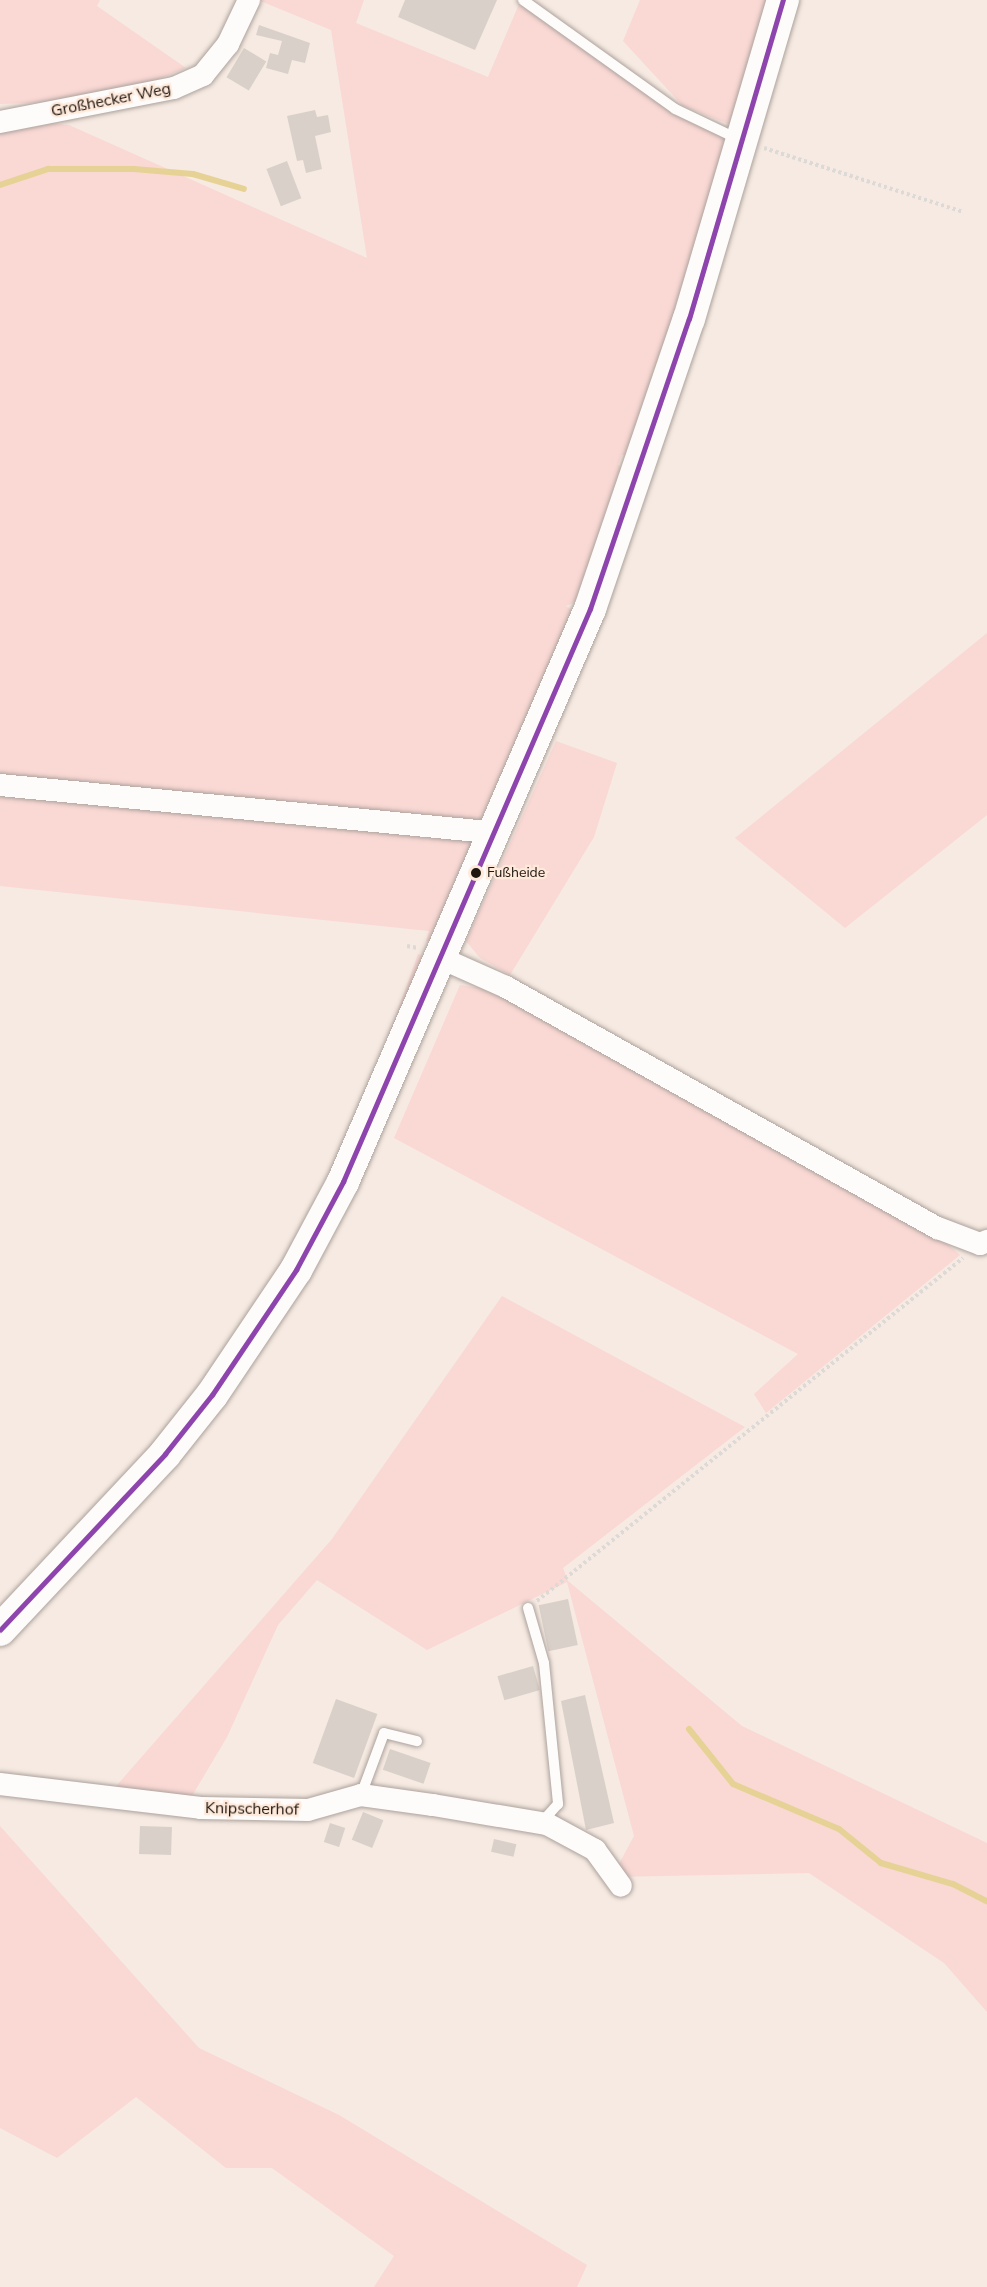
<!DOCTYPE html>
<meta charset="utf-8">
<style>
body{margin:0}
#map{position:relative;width:987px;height:2287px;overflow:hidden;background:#f6eae2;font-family:"Nunito Sans",sans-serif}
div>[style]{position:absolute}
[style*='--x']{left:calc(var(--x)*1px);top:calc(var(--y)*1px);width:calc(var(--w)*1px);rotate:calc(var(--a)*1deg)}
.green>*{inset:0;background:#fad8d4}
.stream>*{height:6px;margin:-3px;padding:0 3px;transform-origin:3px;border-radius:3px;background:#e6d295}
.building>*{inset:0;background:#d9d1c9;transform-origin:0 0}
.path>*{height:4px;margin-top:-2px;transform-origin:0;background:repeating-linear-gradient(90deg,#dcd9d6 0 3px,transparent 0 6px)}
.roads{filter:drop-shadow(0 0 2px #aca29c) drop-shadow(0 0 2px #aca29c)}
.lane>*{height:10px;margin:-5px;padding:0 5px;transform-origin:5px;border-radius:5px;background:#fefcfb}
.street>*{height:22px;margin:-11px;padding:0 11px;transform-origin:11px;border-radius:11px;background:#fefcfb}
.secondary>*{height:32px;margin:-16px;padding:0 16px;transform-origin:16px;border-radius:16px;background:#fefcfb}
.bus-1>*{height:4.5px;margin:-2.25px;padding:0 2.25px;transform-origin:2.25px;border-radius:2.25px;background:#8e44ad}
.dots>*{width:16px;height:16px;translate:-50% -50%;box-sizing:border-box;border:3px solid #fee9da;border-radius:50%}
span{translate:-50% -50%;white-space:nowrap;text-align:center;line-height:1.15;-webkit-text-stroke:4.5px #fee9da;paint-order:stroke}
.bus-label{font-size:14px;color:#1f160f}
.left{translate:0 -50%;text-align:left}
.street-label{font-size:16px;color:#1f160f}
</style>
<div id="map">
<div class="green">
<i style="clip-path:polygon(0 0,100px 0,97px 6px,186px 68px,138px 87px,75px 101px,0 104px)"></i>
<i style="clip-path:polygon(258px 0,364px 0,356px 23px,488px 77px,519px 4px,671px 111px,726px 137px,729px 147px,633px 456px,622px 455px,618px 465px,629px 470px,584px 598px,566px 606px,578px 614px,490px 820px,472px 826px,0 781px,0 117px,69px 125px,367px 258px,331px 30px)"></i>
<i style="clip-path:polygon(640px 0,774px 0,736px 127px,683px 106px,623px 41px)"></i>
<i style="clip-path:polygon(987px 633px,987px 815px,845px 928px,735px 838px)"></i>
<i style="clip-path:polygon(556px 741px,617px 763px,594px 837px,510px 975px,480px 958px,466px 941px)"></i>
<i style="clip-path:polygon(0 790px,484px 838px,442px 944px,426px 941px,429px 931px,0 886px)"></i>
<i style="clip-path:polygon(418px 954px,433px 960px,358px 1120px)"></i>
<i style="clip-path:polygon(460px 985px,487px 989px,934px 1232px,960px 1255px,766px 1413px,754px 1394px,798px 1354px,394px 1138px)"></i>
<i style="clip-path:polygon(502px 1296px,745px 1427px,563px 1568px,568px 1581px,742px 1726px,987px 1843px,987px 2012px,944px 1963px,809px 1873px,612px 1877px,634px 1836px,567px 1582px,427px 1650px,317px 1580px,278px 1625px,227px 1737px,189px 1801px,111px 1792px,332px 1539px)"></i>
<i style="clip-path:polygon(0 1826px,199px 2048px,339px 2115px,587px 2265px,577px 2287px,374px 2287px,394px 2256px,272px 2168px,226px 2168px,136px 2097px,57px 2158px,0 2128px)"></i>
</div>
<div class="stream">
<i style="--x:0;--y:185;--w:51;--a:-18.4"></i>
<i style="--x:48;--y:169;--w:86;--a:0"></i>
<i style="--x:134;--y:169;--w:59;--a:4.8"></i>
<i style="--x:193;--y:174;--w:53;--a:16.4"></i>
<i style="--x:689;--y:1729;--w:70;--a:51.3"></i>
<i style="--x:733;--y:1784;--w:115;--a:23"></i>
<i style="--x:839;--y:1829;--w:54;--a:39"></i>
<i style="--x:881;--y:1863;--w:75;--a:16.3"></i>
<i style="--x:953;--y:1884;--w:38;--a:27"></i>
</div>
<div class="building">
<i style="clip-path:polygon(405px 0,497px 0,475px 50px,398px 17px)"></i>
<i style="clip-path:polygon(259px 25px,310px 43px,305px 63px,292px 60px,288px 74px,266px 68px,270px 53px,278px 55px,282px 41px,256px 35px)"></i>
<i style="left:244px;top:48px;width:26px;height:34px;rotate:31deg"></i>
<i style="clip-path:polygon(315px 110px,317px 117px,328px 115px,331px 132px,315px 136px,322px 169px,306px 173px,303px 160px,297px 161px,287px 116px)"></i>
<i style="left:287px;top:161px;width:40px;height:22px;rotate:69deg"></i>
<i style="left:568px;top:1599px;width:47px;height:30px;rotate:78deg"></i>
<i style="left:533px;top:1666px;width:25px;height:37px;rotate:74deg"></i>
<i style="clip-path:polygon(585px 1695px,614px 1823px,586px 1830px,561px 1701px)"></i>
<i style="left:336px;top:1699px;width:44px;height:68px;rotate:20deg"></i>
<i style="left:390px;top:1749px;width:43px;height:22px;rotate:19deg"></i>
<i style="left:363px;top:1812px;width:22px;height:30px;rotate:22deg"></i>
<i style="left:330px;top:1823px;width:16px;height:20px;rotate:18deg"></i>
<i style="left:140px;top:1826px;width:32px;height:28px;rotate:2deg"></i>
<i style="left:494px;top:1839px;width:23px;height:13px;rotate:13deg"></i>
</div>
<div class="path">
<i style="--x:764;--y:148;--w:209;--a:17.8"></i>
<i style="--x:407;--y:946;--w:11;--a:10"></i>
<i style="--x:537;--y:1601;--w:547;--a:-38.84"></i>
</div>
<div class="roads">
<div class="lane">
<i style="--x:523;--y:0;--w:187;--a:35.6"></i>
<i style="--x:675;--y:109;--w:70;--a:25.5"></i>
<i style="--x:528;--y:1608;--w:57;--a:73.8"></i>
<i style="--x:544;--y:1663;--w:142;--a:84.3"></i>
<i style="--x:558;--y:1804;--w:25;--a:132"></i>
<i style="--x:361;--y:1795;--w:66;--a:-69.6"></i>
<i style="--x:384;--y:1733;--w:34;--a:14"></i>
</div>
<div class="street">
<i style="--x:0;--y:122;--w:177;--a:-11.1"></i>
<i style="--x:174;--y:88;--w:32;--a:-24"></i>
<i style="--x:203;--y:75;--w:40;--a:-51"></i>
<i style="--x:228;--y:44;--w:49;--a:-64.5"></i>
<i style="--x:0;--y:785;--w:499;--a:5.5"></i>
<i style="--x:443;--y:959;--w:69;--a:24"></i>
<i style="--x:506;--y:987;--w:495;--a:29.2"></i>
<i style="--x:938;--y:1228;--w:45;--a:20.9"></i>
<i style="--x:980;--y:1244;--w:8;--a:-23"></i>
<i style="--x:0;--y:1784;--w:202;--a:6.8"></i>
<i style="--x:201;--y:1808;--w:107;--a:1.1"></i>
<i style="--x:308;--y:1810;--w:55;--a:-15.8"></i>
<i style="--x:361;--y:1795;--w:73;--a:7.9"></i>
<i style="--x:433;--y:1805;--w:116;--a:9.5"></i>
<i style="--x:547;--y:1824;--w:55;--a:28.4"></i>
<i style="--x:595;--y:1850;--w:44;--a:54.2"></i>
</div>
<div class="secondary">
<i style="--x:0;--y:1630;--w:241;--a:-46.8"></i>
<i style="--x:165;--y:1454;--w:75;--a:-51.5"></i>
<i style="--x:212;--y:1395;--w:151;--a:-56.1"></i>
<i style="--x:296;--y:1270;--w:100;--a:-61.9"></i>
<i style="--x:343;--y:1182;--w:624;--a:-66.68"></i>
<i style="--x:590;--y:609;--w:306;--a:-71.2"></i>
<i style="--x:689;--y:319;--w:333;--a:-73.6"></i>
</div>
</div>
<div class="bus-1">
<i style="--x:0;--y:1630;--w:241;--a:-46.8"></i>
<i style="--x:165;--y:1454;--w:75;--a:-51.5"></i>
<i style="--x:212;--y:1395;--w:151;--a:-56.1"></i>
<i style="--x:296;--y:1270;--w:100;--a:-61.9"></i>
<i style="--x:343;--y:1182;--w:624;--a:-66.68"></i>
<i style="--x:590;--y:609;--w:306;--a:-71.2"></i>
<i style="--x:689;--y:319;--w:333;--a:-73.6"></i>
</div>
<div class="dots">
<i style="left:476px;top:873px;background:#1f160f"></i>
</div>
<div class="bus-label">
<span class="left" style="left:487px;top:873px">Fußheide</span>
</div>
<div class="street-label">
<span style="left:111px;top:100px;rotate:-11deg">Großhecker Weg</span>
<span style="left:252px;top:1809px;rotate:1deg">Knipscherhof</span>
</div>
</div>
